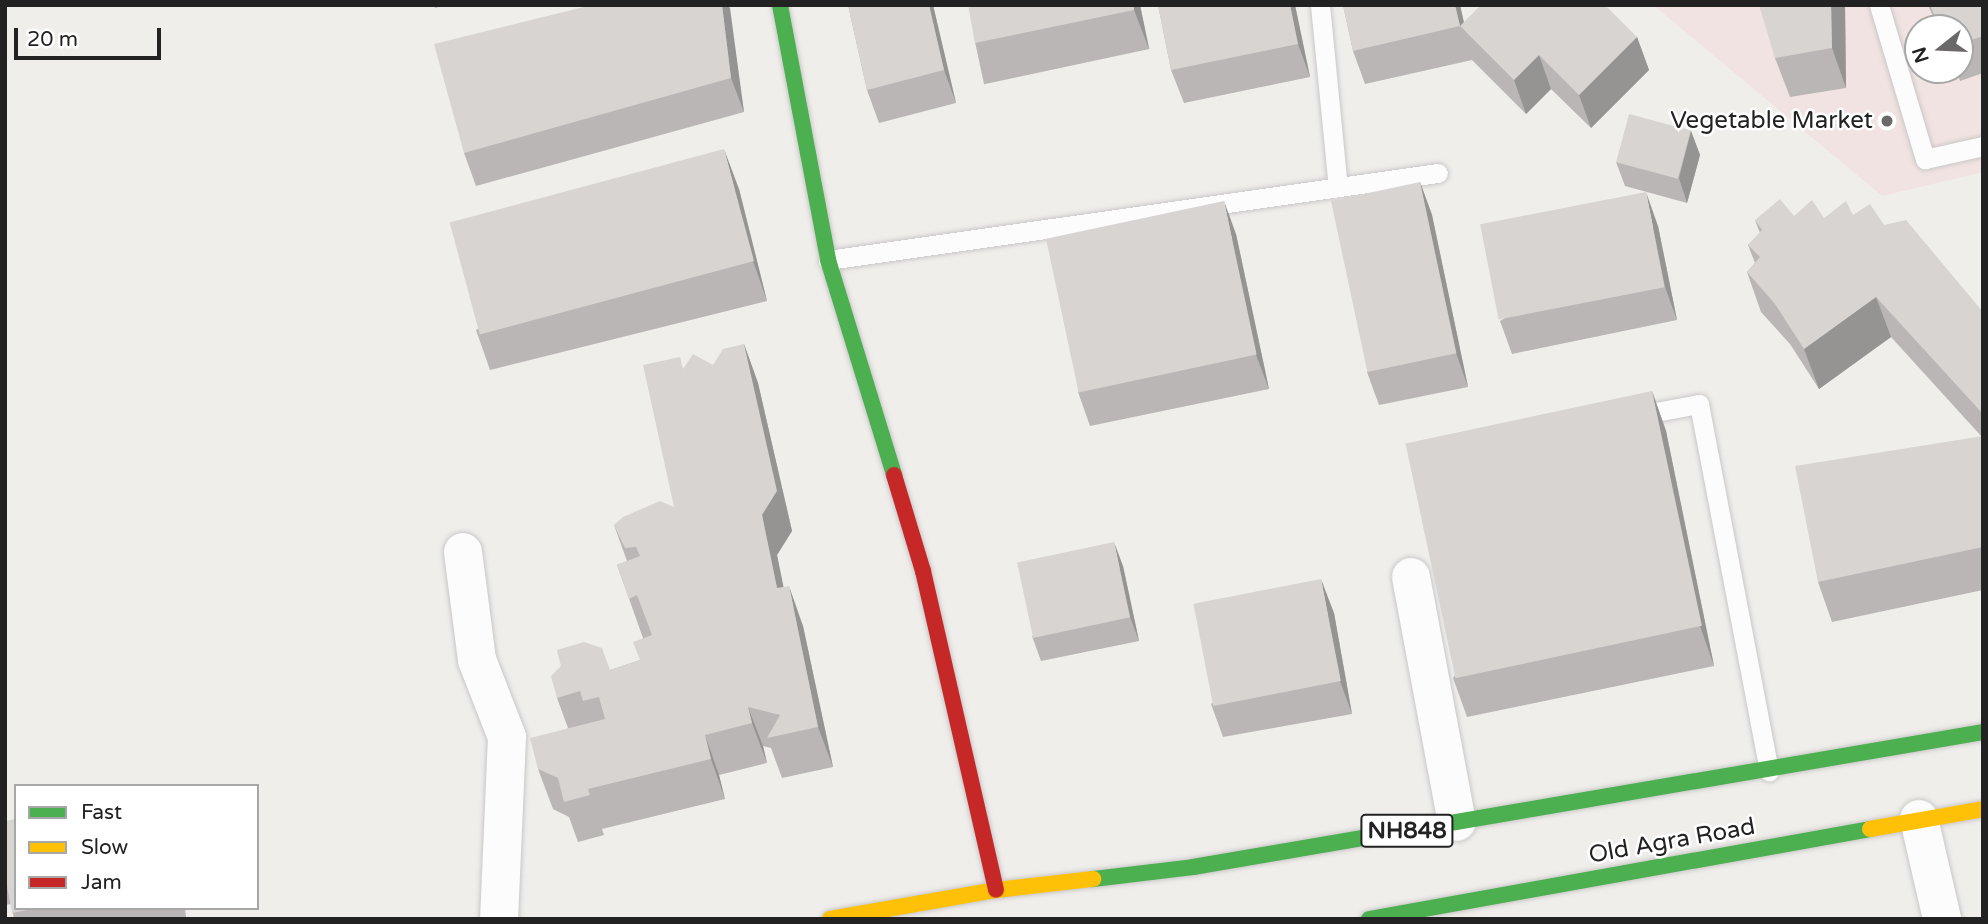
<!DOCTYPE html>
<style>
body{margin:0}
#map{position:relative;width:1988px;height:924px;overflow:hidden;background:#f0eeeb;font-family:"Varela Round",sans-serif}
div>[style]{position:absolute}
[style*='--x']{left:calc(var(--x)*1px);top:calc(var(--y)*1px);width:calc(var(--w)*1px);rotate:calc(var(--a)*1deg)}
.commercial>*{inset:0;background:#f1e3e1}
.roads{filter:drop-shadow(0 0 2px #c9c8c7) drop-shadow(0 0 2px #c9c8c7)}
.lane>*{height:19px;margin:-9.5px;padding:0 9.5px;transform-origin:9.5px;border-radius:9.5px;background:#fdfcfc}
.street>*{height:38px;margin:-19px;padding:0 19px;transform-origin:19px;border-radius:19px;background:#fdfcfc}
.fast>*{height:16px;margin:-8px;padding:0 8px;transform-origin:8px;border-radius:8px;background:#4caf50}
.slow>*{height:16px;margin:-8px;padding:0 8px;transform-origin:8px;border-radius:8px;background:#ffc107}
.jam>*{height:16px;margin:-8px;padding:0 8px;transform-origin:8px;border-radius:8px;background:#c62828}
.wall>*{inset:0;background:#b9b6b5;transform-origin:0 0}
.shaded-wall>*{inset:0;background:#969493}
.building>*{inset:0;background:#d7d4d2;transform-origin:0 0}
.dots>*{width:19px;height:19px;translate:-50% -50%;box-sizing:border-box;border:4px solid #fff;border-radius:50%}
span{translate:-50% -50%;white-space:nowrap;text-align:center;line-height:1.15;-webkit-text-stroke:5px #fff;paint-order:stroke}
.shield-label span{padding:2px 5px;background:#fff;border:2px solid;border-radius:5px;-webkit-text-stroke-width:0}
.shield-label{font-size:23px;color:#222;font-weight:700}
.poi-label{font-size:24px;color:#222}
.right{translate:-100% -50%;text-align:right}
.street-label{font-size:24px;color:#222}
.frame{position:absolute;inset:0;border:7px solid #222;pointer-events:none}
.legend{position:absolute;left:14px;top:784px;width:245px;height:126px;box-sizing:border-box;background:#fff;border:2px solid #a7a7a7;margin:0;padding:9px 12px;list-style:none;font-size:21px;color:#222}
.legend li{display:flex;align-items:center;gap:14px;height:35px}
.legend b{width:35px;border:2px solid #a7a7a7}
.north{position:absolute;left:1904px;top:14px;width:70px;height:70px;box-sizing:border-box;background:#fff;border:2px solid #a7a7a7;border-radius:50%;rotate:252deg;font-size:19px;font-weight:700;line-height:28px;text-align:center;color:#222}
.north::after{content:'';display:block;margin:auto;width:24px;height:32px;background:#6a6968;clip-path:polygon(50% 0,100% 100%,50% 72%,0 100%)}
.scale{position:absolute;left:14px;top:28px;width:147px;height:32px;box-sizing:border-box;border:4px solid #222;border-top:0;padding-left:9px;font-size:21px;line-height:24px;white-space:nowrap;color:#222;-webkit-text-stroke:5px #fff;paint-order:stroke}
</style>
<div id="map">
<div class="commercial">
<i style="clip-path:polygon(evenodd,1653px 5px,1983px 5px,1983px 172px,1882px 196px,1653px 5px,1918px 28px,1960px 28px,1960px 70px,1918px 70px,1918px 28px)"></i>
</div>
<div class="roads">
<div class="lane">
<i style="--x:1320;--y:5;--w:183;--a:84.4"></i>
<i style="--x:1879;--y:5;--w:161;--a:73.4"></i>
<i style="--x:1925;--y:159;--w:59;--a:-12.6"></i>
<i style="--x:828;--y:260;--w:616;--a:-8.12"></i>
<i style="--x:1634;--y:416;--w:66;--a:-10.5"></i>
<i style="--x:1699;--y:404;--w:374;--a:79.2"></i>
</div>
<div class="street">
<i style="--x:463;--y:552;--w:109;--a:82.6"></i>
<i style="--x:477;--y:660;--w:83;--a:68.7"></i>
<i style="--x:507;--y:737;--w:182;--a:92.5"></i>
<i style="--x:1411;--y:577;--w:249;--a:79.4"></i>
<i style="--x:1919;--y:819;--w:103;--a:77"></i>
</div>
<div class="fast">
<i style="--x:780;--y:5;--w:259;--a:79.3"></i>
<i style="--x:828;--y:260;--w:225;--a:72.9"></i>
<i style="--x:1093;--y:879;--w:101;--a:-6.8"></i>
<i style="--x:1193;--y:867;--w:801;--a:-9.7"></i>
<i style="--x:1369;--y:919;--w:509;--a:-10.18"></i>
</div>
<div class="slow">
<i style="--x:1870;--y:829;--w:115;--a:-10"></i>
<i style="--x:830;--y:919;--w:169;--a:-9.9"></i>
<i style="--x:996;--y:890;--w:98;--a:-6.5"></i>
</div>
<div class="jam">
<i style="--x:894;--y:475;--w:100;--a:73.2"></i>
<i style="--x:923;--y:571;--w:327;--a:77.1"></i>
</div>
</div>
<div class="wall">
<i style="clip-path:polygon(434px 5px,447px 5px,435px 8px)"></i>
<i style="clip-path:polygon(592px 5px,728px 5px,744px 112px,476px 186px,464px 153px)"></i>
<i style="clip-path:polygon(848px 5px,933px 5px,956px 103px,879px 123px,867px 90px)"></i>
<i style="left:1140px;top:5px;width:45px;height:169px;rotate:78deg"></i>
<i style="clip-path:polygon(1158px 5px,1295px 5px,1310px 77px,1184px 103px,1171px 70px)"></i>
<i style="clip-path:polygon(1343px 5px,1460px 5px,1464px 23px,1637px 37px,1649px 70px,1591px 128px,1551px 89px,1526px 114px,1472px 60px,1365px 84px,1353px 51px)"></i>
<i style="clip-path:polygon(1845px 5px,1846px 88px,1790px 97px,1775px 58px)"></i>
<i style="clip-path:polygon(1928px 5px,1983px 5px,1983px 73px,1960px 81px,1956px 70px,1960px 70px,1960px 28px,1938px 28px)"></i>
<i style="clip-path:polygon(1691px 131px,1700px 155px,1687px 203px,1625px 186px,1616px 162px)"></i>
<i style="clip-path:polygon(1420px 182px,1432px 215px,1468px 387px,1379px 405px,1367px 372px)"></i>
<i style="clip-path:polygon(739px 189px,767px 301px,490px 370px,476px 330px)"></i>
<i style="clip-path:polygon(1853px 215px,1884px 225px,1983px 312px,1983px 590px,1832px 622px,1818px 582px,1982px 437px,1891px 337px,1819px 389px,1790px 344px,1761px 312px,1747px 272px,1755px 263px,1748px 245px,1760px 233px,1755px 220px,1794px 216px,1824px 218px)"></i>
<i style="clip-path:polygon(1658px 226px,1677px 320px,1512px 354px,1500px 321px)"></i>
<i style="clip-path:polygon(1236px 234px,1269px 389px,1090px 426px,1078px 392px)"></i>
<i style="clip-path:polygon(744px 344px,758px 383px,792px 531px,777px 555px,783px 587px,803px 626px,833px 767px,782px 778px,771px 748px,763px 746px,767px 763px,719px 775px,725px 799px,602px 829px,604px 835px,578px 842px,569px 817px,553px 809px,538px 769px,568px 728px,557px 698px,610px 670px,640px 660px,643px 638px,617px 565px,627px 561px,614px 525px,674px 507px,684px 368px,713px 365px)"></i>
<i style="clip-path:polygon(1652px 391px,1666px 431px,1714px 666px,1467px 717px,1453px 678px)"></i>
<i style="clip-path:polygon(1123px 566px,1139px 641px,1041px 661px,1032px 636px)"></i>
<i style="clip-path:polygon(1334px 613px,1352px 714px,1223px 737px,1211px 704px)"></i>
<i style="clip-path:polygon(5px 821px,16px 908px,185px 908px,186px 917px,175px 919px,14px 919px,11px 904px,5px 905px)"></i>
</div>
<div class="shaded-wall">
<i style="clip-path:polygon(722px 5px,728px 5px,730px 8px,744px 112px,731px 78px)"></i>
<i style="clip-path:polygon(929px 5px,933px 5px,956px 103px,944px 70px)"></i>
<i style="clip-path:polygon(1134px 5px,1140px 5px,1149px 49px,1134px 10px)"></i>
<i style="clip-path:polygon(1290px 5px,1295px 5px,1310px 77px,1298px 44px)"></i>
<i style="clip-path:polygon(1455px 5px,1460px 5px,1466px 32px,1460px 26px)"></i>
<i style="clip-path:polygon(1831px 5px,1845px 5px,1846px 88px,1832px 48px)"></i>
<i style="clip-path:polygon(1637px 37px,1649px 70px,1591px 128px,1579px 95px)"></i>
<i style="clip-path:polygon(1539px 55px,1551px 89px,1526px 114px,1514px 80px)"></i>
<i style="clip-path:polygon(1691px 131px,1700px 155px,1687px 203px,1679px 178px)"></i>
<i style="clip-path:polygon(724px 149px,739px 189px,767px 301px,753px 261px)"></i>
<i style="clip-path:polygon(1420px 182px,1432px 215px,1468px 387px,1456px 353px)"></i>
<i style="clip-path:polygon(1646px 192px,1658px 226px,1677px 320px,1665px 287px)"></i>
<i style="clip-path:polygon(1224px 201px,1236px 234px,1269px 389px,1256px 355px)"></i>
<i style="clip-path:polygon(1876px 297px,1891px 337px,1819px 389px,1804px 349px)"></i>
<i style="clip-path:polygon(744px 344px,758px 383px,792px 531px,777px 555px,792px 628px,777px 588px,762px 515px)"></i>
<i style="clip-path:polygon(1652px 391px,1666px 431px,1714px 666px,1700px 626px)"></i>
<i style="clip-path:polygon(1114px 542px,1123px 566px,1139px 641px,1130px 617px)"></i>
<i style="clip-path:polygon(1321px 579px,1334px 613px,1352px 714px,1340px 681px)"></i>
<i style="clip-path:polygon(789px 586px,803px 626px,833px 767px,818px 727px)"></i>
<i style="clip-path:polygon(748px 707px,763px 746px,767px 763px,752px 723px)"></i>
<i style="clip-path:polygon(705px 735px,719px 775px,725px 799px,711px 759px)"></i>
</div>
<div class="building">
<i style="clip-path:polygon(592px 5px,722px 5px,731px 78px,464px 153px,434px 44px)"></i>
<i style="clip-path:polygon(848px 5px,929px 5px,944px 70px,867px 90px)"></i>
<i style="clip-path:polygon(968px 5px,1134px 5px,1134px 10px,975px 43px)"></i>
<i style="clip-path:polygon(1158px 5px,1290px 5px,1298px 44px,1171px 70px)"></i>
<i style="clip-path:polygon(1343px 5px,1455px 5px,1460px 26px,1353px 51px)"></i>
<i style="clip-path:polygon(1481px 5px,1605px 5px,1637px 37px,1579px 95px,1539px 55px,1514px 80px,1460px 26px)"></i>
<i style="clip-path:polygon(1759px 5px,1831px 5px,1832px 48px,1775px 58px)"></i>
<i style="clip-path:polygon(1930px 5px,1983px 5px,1983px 36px,1960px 44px,1960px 28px,1940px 28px)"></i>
<i style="left:1629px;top:114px;width:64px;height:50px;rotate:15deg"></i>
<i style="left:724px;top:149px;width:116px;height:284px;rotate:75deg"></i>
<i style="left:1420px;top:182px;width:175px;height:91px;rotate:78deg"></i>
<i style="left:1646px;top:192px;width:97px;height:169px;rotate:79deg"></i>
<i style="clip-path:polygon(1780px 199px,1794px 216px,1812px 200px,1824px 218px,1846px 201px,1853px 215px,1870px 204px,1884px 225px,1906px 220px,1983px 312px,1983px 414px,1876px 297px,1804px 349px,1775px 304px,1747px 272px,1760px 257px,1748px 245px,1762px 230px,1755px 220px)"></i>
<i style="left:1224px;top:201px;width:157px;height:182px;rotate:78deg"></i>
<i style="clip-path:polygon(744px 344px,777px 491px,762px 515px,777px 588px,789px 586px,818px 727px,767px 738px,780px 715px,748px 707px,752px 723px,705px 735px,711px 759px,588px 789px,590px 795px,564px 802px,558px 778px,538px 769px,530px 738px,605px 719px,599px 697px,583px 701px,580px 691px,557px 698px,551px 676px,561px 666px,557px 650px,584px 642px,602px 648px,610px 670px,640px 660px,633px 642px,652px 635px,637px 595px,629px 599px,617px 565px,640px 556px,636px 547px,625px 548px,614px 525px,623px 517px,660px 501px,674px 507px,643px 365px,680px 357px,683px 369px,693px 354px,713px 365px,723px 349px)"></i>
<i style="left:1652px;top:391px;width:240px;height:252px;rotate:78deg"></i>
<i style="clip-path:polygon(1983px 436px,1983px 547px,1818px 582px,1795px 466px)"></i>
<i style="left:1114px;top:542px;width:77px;height:99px;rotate:78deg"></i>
<i style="left:1321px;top:579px;width:104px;height:130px;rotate:79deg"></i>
<i style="clip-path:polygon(16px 819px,16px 908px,37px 908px,12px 913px,5px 875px,5px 821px)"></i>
</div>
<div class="dots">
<i style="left:1887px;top:121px;background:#6a6968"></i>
</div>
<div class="shield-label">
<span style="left:1407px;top:831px">NH848</span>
</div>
<div class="poi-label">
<span class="right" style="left:1873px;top:121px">Vegetable Market</span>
</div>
<div class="street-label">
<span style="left:1672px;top:841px;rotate:-10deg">Old Agra Road</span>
</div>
<div class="frame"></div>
<ul class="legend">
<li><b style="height:9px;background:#4caf50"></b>Fast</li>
<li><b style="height:9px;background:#ffc107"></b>Slow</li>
<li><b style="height:9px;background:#c62828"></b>Jam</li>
</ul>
<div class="north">N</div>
<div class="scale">20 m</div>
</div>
